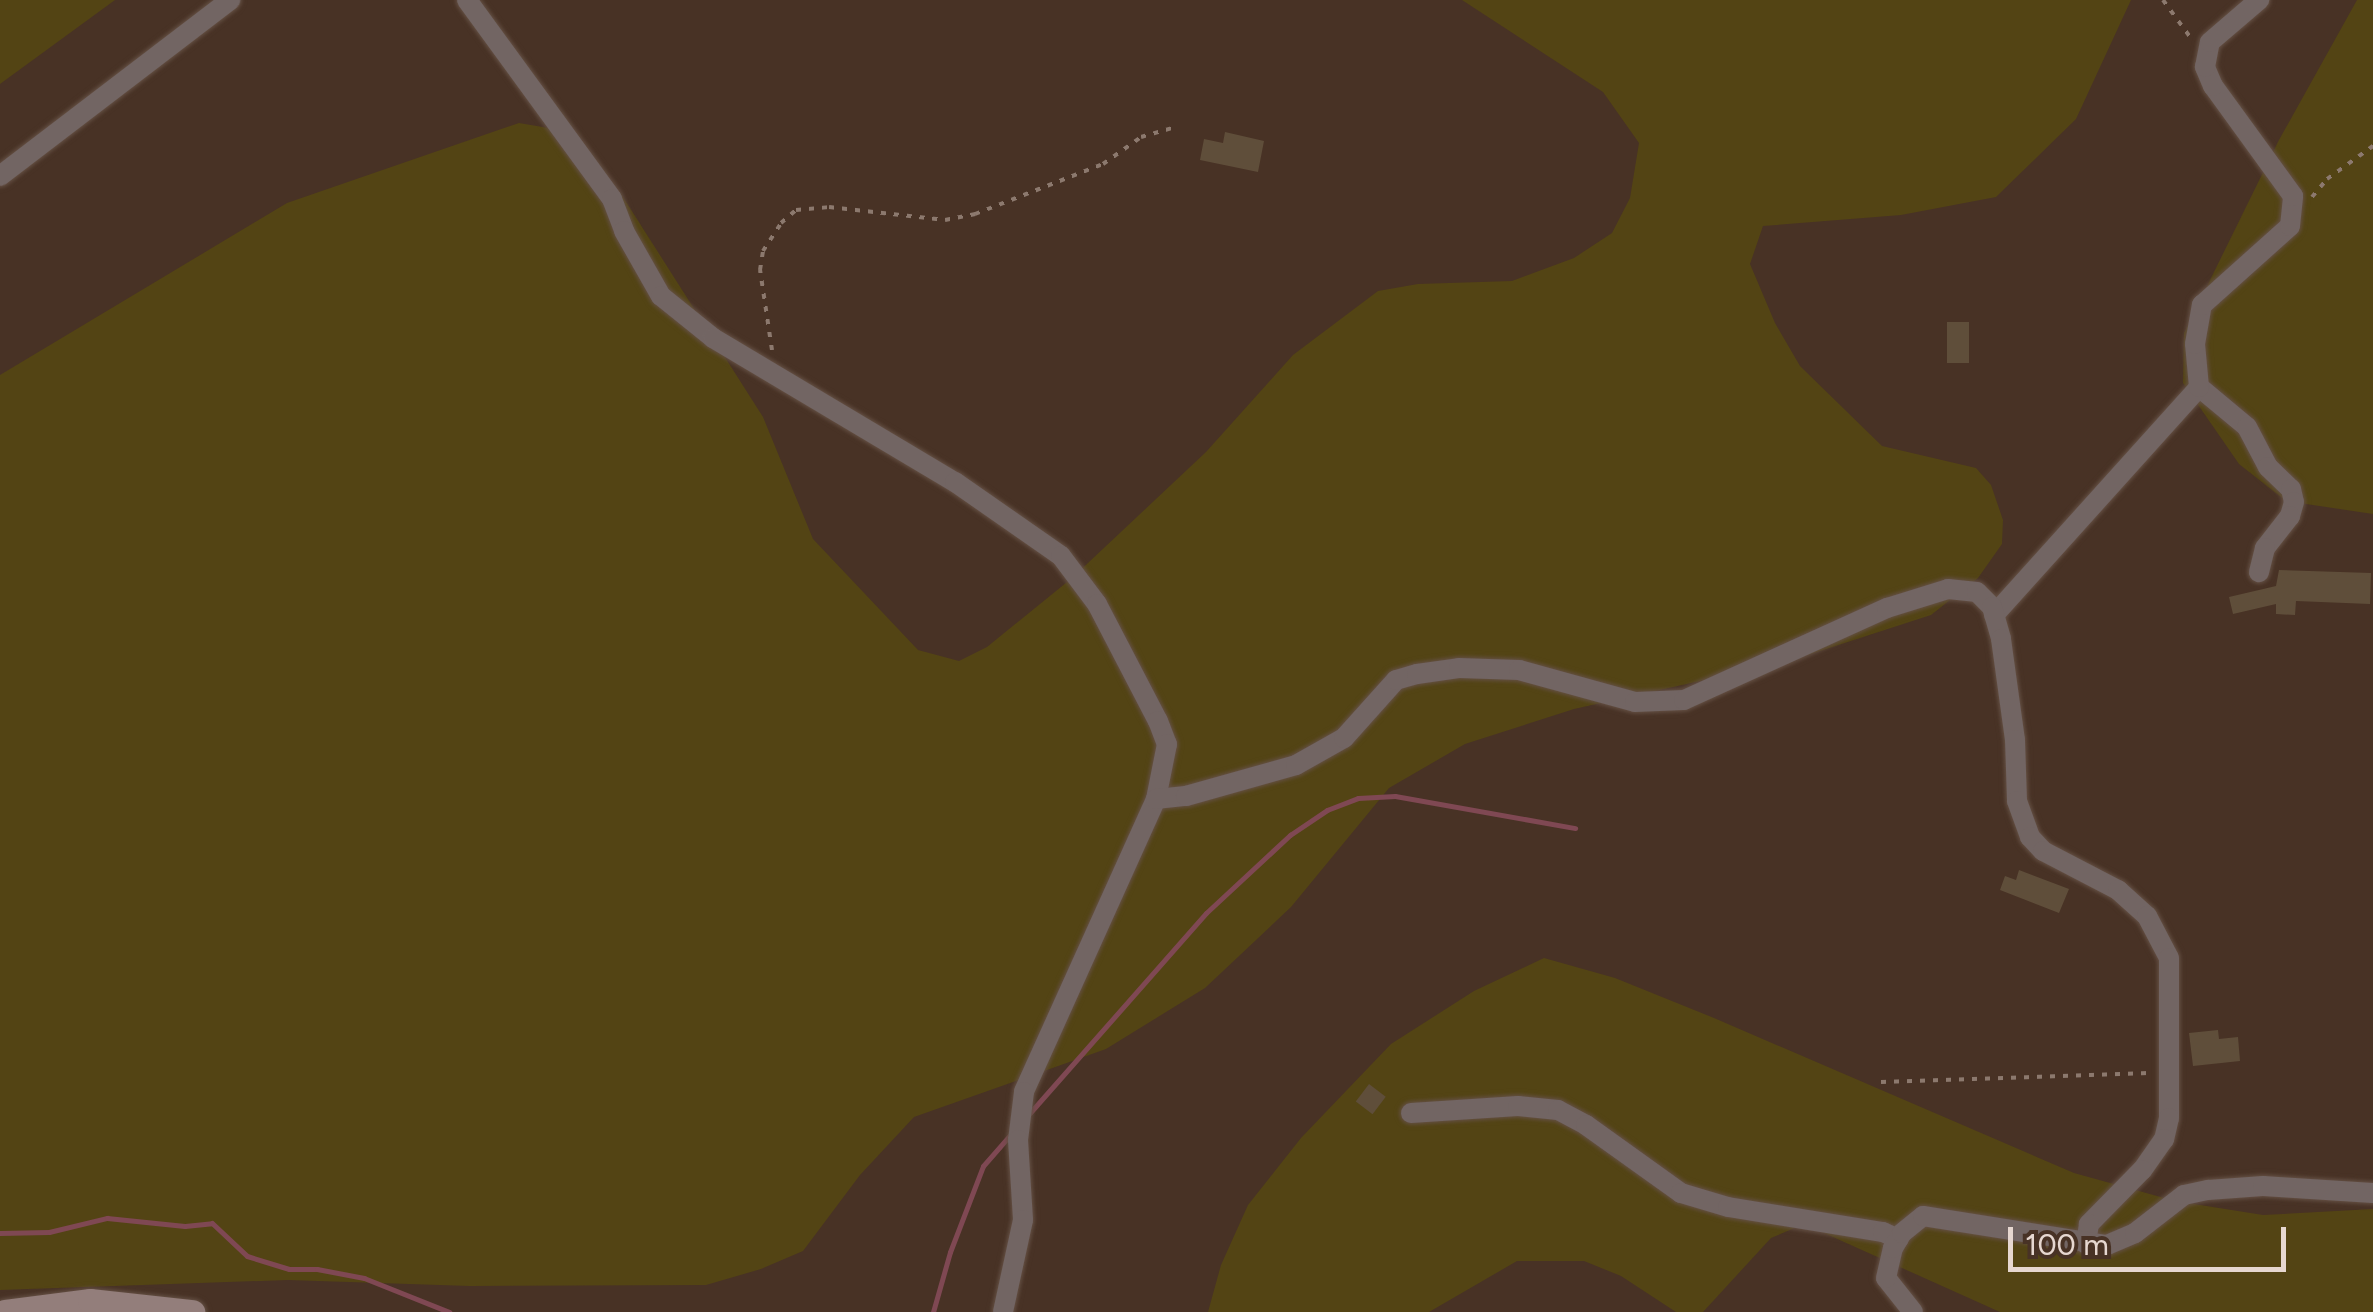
<!DOCTYPE html>
<style>
body{margin:0}
#map{position:relative;width:2373px;height:1312px;overflow:hidden;background:#483225;font-family:Figtree,sans-serif}
div>[style]{position:absolute}
[style*='--x']{left:calc(var(--x)*1px);top:calc(var(--y)*1px);width:calc(var(--w)*1px);rotate:calc(var(--a)*1deg)}
.green>*{inset:0;background:#534414}
.stream>*{height:5px;margin:-2.5px;padding:0 2.5px;transform-origin:2.5px;border-radius:2.5px;background:#7f4853}
.building>*{inset:0;background:#5f4e3a;transform-origin:0 0}
.path>*{height:4px;margin-top:-2px;transform-origin:0;background:repeating-linear-gradient(90deg,#8c796e 0 5px,transparent 0 13px)}
.roads{filter:drop-shadow(0 0 2px #645044) drop-shadow(0 0 2px #645044)}
.street>*{height:20px;margin:-10px;padding:0 10px;transform-origin:10px;border-radius:10px;background:#726563}
.secondary>*{height:25px;margin:-12.5px;padding:0 12.5px;transform-origin:12.5px;border-radius:12.5px;background:#937e7b}
span{translate:-50% -50%;white-space:nowrap;text-align:center;line-height:1.15;-webkit-text-stroke:8px #483225;paint-order:stroke}
.scale{position:absolute;left:2008px;top:1227px;width:278px;height:45px;box-sizing:border-box;border:5px solid #e6d7d0;border-top:0;padding-left:12px;font-size:30px;line-height:35px;white-space:nowrap;color:#e6d7d0;-webkit-text-stroke:8px #483225;paint-order:stroke}
</style>
<div id="map">
<div class="green">
<i style="clip-path:polygon(0 0,115px 0,0 84px)"></i>
<i style="clip-path:polygon(1462px 0,2131px 0,2076px 119px,1996px 197px,1901px 215px,1763px 226px,1750px 264px,1775px 323px,1800px 366px,1882px 446px,1976px 468px,1991px 485px,2003px 520px,2002px 544px,1978px 578px,1931px 615px,1786px 662px,1574px 709px,1465px 744px,1389px 788px,1291px 907px,1205px 988px,1106px 1049px,914px 1117px,860px 1175px,803px 1251px,761px 1269px,706px 1285px,470px 1286px,288px 1280px,0 1290px,0 375px,287px 203px,519px 123px,566px 131px,621px 194px,763px 417px,813px 539px,918px 650px,959px 661px,987px 647px,1072px 578px,1206px 452px,1293px 355px,1378px 291px,1418px 284px,1512px 281px,1574px 258px,1612px 233px,1630px 198px,1639px 143px,1603px 92px)"></i>
<i style="clip-path:polygon(2357px 0,2373px 0,2373px 514px,2286px 501px,2239px 464px,2183px 383px,2184px 333px,2279px 140px)"></i>
<i style="clip-path:polygon(1544px 958px,1615px 978px,1714px 1018px,2074px 1173px,2175px 1201px,2263px 1215px,2373px 1209px,2373px 1312px,2000px 1312px,1804px 1224px,1771px 1238px,1703px 1312px,1676px 1312px,1621px 1276px,1584px 1261px,1517px 1261px,1429px 1312px,1208px 1312px,1221px 1265px,1248px 1205px,1301px 1138px,1391px 1044px,1474px 991px)"></i>
</div>
<div class="stream">
<i style="--x:1028;--y:1115;--w:269;--a:-48.6"></i>
<i style="--x:1206;--y:913;--w:115;--a:-42.9"></i>
<i style="--x:1290;--y:835;--w:45;--a:-34"></i>
<i style="--x:1327;--y:810;--w:33;--a:-21"></i>
<i style="--x:1358;--y:798;--w:37;--a:-3"></i>
<i style="--x:1395;--y:796;--w:183;--a:10.1"></i>
<i style="--x:0;--y:1233;--w:49;--a:-1.2"></i>
<i style="--x:49;--y:1232;--w:60;--a:-13.6"></i>
<i style="--x:107;--y:1218;--w:78;--a:5.9"></i>
<i style="--x:185;--y:1226;--w:27;--a:-6"></i>
<i style="--x:212;--y:1223;--w:48;--a:43.3"></i>
<i style="--x:247;--y:1256;--w:44;--a:17.2"></i>
<i style="--x:289;--y:1269;--w:28;--a:0"></i>
<i style="--x:317;--y:1269;--w:48;--a:10.8"></i>
<i style="--x:364;--y:1278;--w:92;--a:21.8"></i>
<i style="--x:933;--y:1312;--w:62;--a:-74.2"></i>
<i style="--x:950;--y:1252;--w:92;--a:-69"></i>
<i style="--x:983;--y:1166;--w:41;--a:-48.9"></i>
</div>
<div class="building">
<i style="clip-path:polygon(1225px 132px,1264px 141px,1258px 172px,1200px 160px,1204px 139px,1223px 143px)"></i>
<i style="left:1947px;top:322px;width:22px;height:41px"></i>
<i style="clip-path:polygon(2279px 570px,2371px 573px,2370px 604px,2296px 601px,2295px 615px,2276px 614px,2276px 604px,2233px 614px,2229px 597px,2276px 586px)"></i>
<i style="clip-path:polygon(2019px 870px,2069px 889px,2059px 913px,2000px 890px,2005px 876px,2016px 880px)"></i>
<i style="clip-path:polygon(2218px 1030px,2219px 1039px,2238px 1037px,2240px 1061px,2193px 1066px,2189px 1033px)"></i>
<i style="left:1369px;top:1084px;width:21px;height:22px;rotate:37deg"></i>
</div>
<div class="path">
<i style="--x:2163;--y:0;--w:51;--a:53.8"></i>
<i style="--x:2312;--y:197;--w:23;--a:-50"></i>
<i style="--x:2327;--y:179;--w:57;--a:-35.7"></i>
<i style="--x:772;--y:350;--w:81;--a:-98.5"></i>
<i style="--x:760;--y:270;--w:19;--a:-81"></i>
<i style="--x:763;--y:251;--w:33;--a:-57"></i>
<i style="--x:781;--y:223;--w:20;--a:-41"></i>
<i style="--x:796;--y:210;--w:33;--a:-5"></i>
<i style="--x:829;--y:207;--w:117;--a:6.4"></i>
<i style="--x:945;--y:220;--w:31;--a:-11"></i>
<i style="--x:975;--y:214;--w:137;--a:-21.3"></i>
<i style="--x:1103;--y:164;--w:47;--a:-35.4"></i>
<i style="--x:1141;--y:137;--w:32;--a:-16"></i>
<i style="--x:1881;--y:1082;--w:268;--a:-1.9"></i>
</div>
<div class="roads">
<div class="street">
<i style="--x:467;--y:0;--w:246;--a:53.9"></i>
<i style="--x:612;--y:199;--w:34;--a:69"></i>
<i style="--x:624;--y:231;--w:75;--a:60.4"></i>
<i style="--x:661;--y:296;--w:67;--a:38.9"></i>
<i style="--x:713;--y:338;--w:282;--a:30.8"></i>
<i style="--x:955;--y:482;--w:129;--a:34.9"></i>
<i style="--x:1061;--y:556;--w:60;--a:53.1"></i>
<i style="--x:1097;--y:604;--w:132;--a:62.5"></i>
<i style="--x:1158;--y:721;--w:25;--a:69"></i>
<i style="--x:1167;--y:744;--w:56;--a:101.3"></i>
<i style="--x:1156;--y:799;--w:321;--a:114.3"></i>
<i style="--x:1024;--y:1092;--w:48;--a:97.1"></i>
<i style="--x:1018;--y:1140;--w:80;--a:86.4"></i>
<i style="--x:1023;--y:1220;--w:94;--a:102.3"></i>
<i style="--x:0;--y:176;--w:290;--a:-37.4"></i>
<i style="--x:2199;--y:387;--w:62;--a:39.8"></i>
<i style="--x:2247;--y:427;--w:45;--a:62.3"></i>
<i style="--x:2268;--y:467;--w:32;--a:44"></i>
<i style="--x:2291;--y:489;--w:13;--a:77"></i>
<i style="--x:2294;--y:502;--w:15;--a:106"></i>
<i style="--x:2290;--y:516;--w:41;--a:128"></i>
<i style="--x:2265;--y:548;--w:25;--a:104"></i>
<i style="--x:1994;--y:615;--w:307;--a:-48"></i>
<i style="--x:2199;--y:387;--w:43;--a:-95.3"></i>
<i style="--x:2195;--y:344;--w:40;--a:-80"></i>
<i style="--x:2202;--y:305;--w:118;--a:-41.9"></i>
<i style="--x:2290;--y:226;--w:30;--a:-84"></i>
<i style="--x:2293;--y:196;--w:136;--a:-126"></i>
<i style="--x:2213;--y:86;--w:21;--a:-113"></i>
<i style="--x:2205;--y:67;--w:25;--a:-79"></i>
<i style="--x:2210;--y:42;--w:65;--a:-40.6"></i>
<i style="--x:1156;--y:799;--w:30;--a:-6"></i>
<i style="--x:1186;--y:796;--w:114;--a:-15.7"></i>
<i style="--x:1296;--y:765;--w:55;--a:-29.4"></i>
<i style="--x:1344;--y:738;--w:78;--a:-48.1"></i>
<i style="--x:1396;--y:680;--w:22;--a:-16"></i>
<i style="--x:1417;--y:674;--w:42;--a:-8.1"></i>
<i style="--x:1459;--y:668;--w:60;--a:1.9"></i>
<i style="--x:1519;--y:670;--w:120;--a:15.4"></i>
<i style="--x:1635;--y:702;--w:49;--a:-2.3"></i>
<i style="--x:1684;--y:700;--w:223;--a:-24.4"></i>
<i style="--x:1887;--y:608;--w:64;--a:-17.3"></i>
<i style="--x:1948;--y:589;--w:29;--a:6"></i>
<i style="--x:1977;--y:592;--w:21;--a:45"></i>
<i style="--x:1992;--y:607;--w:33;--a:74"></i>
<i style="--x:2001;--y:639;--w:102;--a:82.1"></i>
<i style="--x:2015;--y:740;--w:61;--a:88.1"></i>
<i style="--x:2017;--y:801;--w:38;--a:70"></i>
<i style="--x:2030;--y:837;--w:19;--a:47"></i>
<i style="--x:2043;--y:851;--w:85;--a:27.5"></i>
<i style="--x:2118;--y:890;--w:39;--a:42"></i>
<i style="--x:2147;--y:916;--w:47;--a:62.4"></i>
<i style="--x:2169;--y:958;--w:160;--a:90"></i>
<i style="--x:2169;--y:1118;--w:22;--a:103"></i>
<i style="--x:2164;--y:1139;--w:38;--a:125"></i>
<i style="--x:2142;--y:1170;--w:76;--a:134.5"></i>
<i style="--x:2089;--y:1224;--w:20;--a:99"></i>
<i style="--x:1411;--y:1113;--w:107;--a:-3.7"></i>
<i style="--x:1518;--y:1106;--w:40;--a:5.7"></i>
<i style="--x:1558;--y:1110;--w:32;--a:28"></i>
<i style="--x:1586;--y:1125;--w:117;--a:35.6"></i>
<i style="--x:1681;--y:1193;--w:49;--a:16.6"></i>
<i style="--x:1728;--y:1207;--w:157;--a:9.2"></i>
<i style="--x:1883;--y:1232;--w:17;--a:25"></i>
<i style="--x:1913;--y:1312;--w:43;--a:-128.5"></i>
<i style="--x:1886;--y:1278;--w:31;--a:-77"></i>
<i style="--x:1893;--y:1248;--w:17;--a:-59"></i>
<i style="--x:1902;--y:1233;--w:27;--a:-39"></i>
<i style="--x:1923;--y:1216;--w:186;--a:9"></i>
<i style="--x:2107;--y:1245;--w:30;--a:-23"></i>
<i style="--x:2135;--y:1233;--w:62;--a:-37.8"></i>
<i style="--x:2184;--y:1195;--w:25;--a:-12"></i>
<i style="--x:2208;--y:1190;--w:55;--a:-4.2"></i>
<i style="--x:2263;--y:1186;--w:110;--a:3.6"></i>
</div>
<div class="secondary">
<i style="--x:5;--y:1312;--w:86;--a:-7.4"></i>
<i style="--x:90;--y:1301;--w:103;--a:6.2"></i>
</div>
</div>
<div class="scale">100 m</div>
</div>
